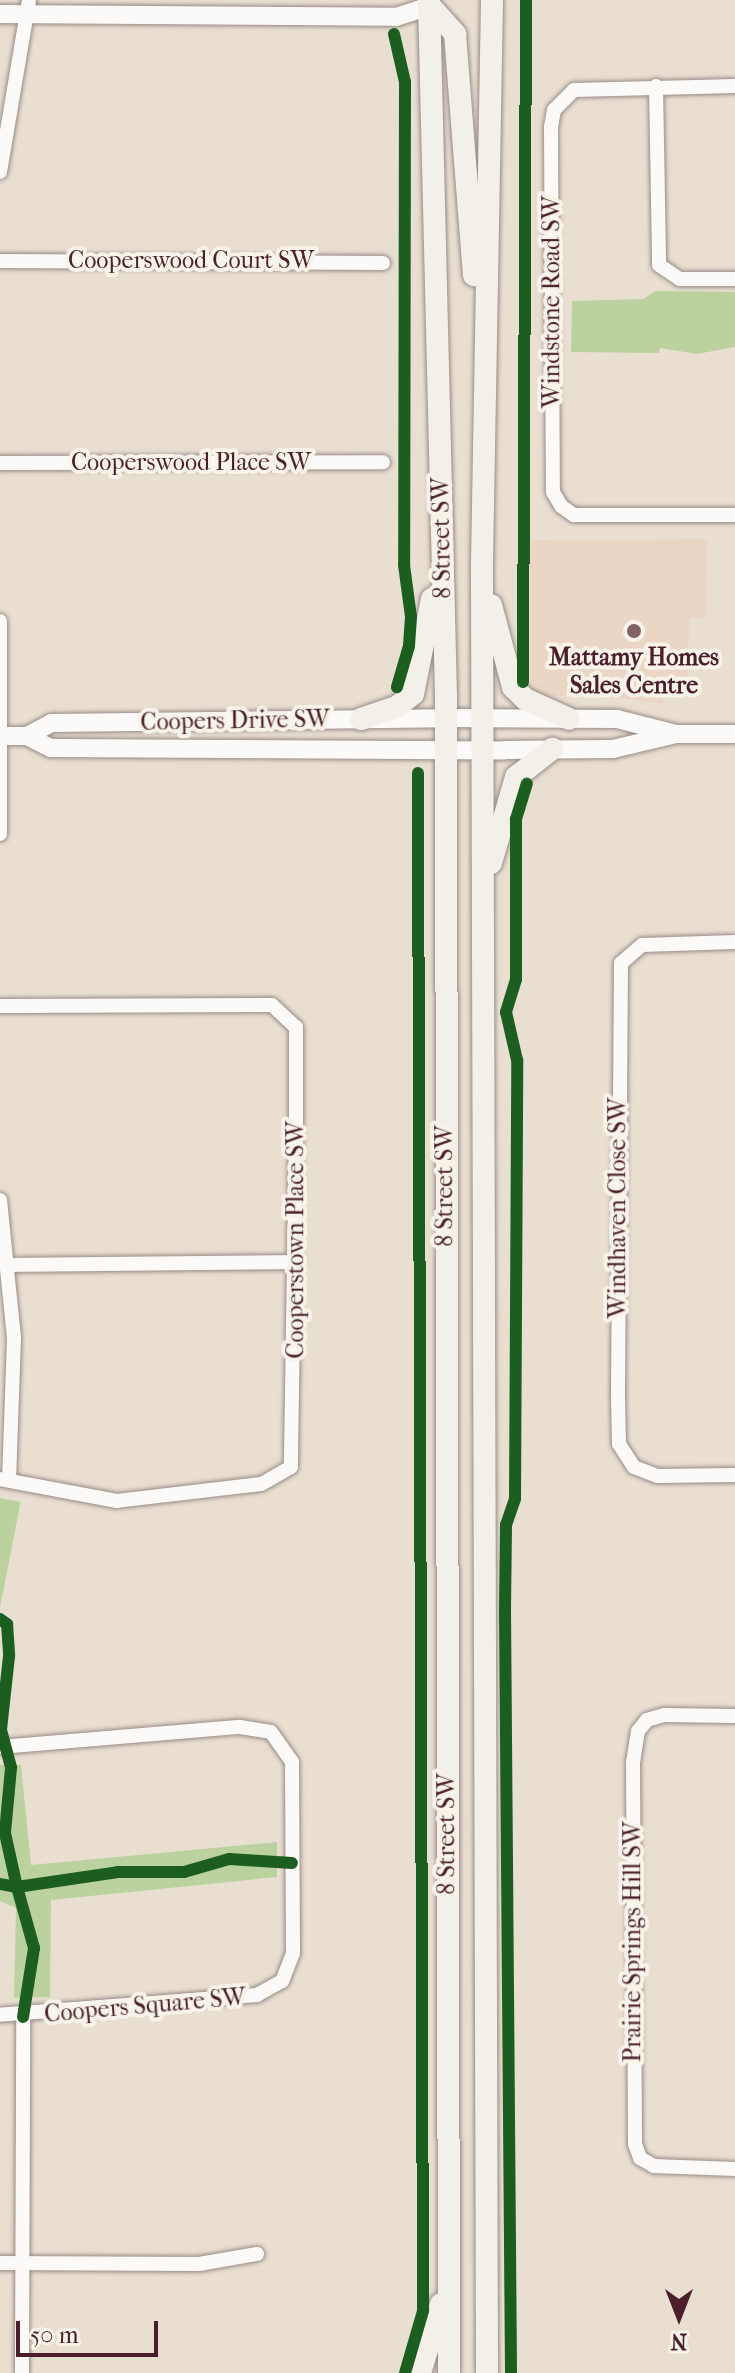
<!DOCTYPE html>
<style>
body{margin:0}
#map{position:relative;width:735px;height:2373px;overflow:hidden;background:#e9dfd1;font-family:"IM FELL French Canon",serif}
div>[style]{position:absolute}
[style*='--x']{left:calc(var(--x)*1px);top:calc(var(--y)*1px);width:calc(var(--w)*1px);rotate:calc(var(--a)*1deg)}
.built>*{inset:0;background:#ebd5c4}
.green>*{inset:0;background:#bcd29e;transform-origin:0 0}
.roads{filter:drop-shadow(0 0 2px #988c87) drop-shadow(0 0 2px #988c87)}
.minor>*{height:14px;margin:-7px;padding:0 7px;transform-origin:7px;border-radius:7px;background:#fcfaf8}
.tertiary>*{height:18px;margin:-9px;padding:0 9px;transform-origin:9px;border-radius:9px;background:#fcfaf8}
.secondary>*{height:22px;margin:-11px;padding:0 11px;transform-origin:11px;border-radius:11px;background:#f3f0ea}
.cycleway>*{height:12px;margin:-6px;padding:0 6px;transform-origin:6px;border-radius:6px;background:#1b5e20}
.dots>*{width:22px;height:22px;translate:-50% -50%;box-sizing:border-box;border:4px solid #f7f3e8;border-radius:50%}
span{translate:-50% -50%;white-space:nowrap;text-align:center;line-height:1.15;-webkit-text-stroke:8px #f7f3e8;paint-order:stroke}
.street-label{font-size:24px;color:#4a1f2b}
.poi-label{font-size:24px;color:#4a1f2b;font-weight:700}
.north{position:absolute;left:639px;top:2277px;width:80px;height:80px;-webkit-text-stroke:6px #f7f3e8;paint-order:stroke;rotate:180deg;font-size:22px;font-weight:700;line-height:32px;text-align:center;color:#4a1f2b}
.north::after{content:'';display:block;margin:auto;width:28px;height:36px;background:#4a1f2b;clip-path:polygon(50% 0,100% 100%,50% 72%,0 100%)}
.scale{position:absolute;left:16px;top:2321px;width:142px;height:36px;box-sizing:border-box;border:4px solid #4a1f2b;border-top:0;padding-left:10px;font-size:24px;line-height:28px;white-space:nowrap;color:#4a1f2b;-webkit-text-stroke:6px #f7f3e8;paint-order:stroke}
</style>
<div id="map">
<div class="built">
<i style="clip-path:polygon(707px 539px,706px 618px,689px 618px,688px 677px,662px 683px,663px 704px,605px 696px,545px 696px,530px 687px,530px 540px)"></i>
</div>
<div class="green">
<i style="clip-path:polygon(655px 291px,735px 292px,735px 347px,697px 354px,660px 348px,659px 353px,571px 352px,572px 301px,643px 299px)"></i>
<i style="left:0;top:1498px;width:21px;height:231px;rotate:11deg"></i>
<i style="clip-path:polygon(0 1765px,21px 1765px,31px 1865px,277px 1842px,277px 1877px,51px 1900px,50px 1997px,14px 1998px,16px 1908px,0 1901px)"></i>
</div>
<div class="roads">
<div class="minor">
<i style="--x:656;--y:86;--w:179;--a:89"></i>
<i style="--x:659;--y:265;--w:25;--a:34"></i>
<i style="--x:680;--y:279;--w:55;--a:0"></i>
<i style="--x:735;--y:86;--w:161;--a:178.6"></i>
<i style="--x:574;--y:90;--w:28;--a:135"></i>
<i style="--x:554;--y:110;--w:17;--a:100"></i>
<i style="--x:551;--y:127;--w:365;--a:89.7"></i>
<i style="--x:553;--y:492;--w:16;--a:60"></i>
<i style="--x:561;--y:506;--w:16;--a:35"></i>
<i style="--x:574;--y:515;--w:161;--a:0"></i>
<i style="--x:0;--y:172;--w:174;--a:-80.4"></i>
<i style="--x:0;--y:261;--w:383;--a:0.3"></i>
<i style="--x:0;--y:463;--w:383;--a:-0.1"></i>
<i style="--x:0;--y:621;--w:213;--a:90"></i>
<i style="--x:735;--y:942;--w:93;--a:178.2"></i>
<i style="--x:642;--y:945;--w:28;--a:139"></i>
<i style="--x:621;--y:963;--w:433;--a:90.4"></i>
<i style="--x:618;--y:1396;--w:48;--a:88.8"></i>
<i style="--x:619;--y:1444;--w:27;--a:57"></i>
<i style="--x:634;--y:1467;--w:25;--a:21"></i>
<i style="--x:657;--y:1476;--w:78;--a:-0.7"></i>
<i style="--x:0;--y:1006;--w:272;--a:-0.2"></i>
<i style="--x:272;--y:1005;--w:33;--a:43"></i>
<i style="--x:296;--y:1027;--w:110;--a:90"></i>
<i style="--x:296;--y:1137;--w:330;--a:90.9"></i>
<i style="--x:291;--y:1467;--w:34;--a:150"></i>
<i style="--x:261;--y:1484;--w:145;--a:173.3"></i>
<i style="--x:117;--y:1501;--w:119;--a:-169.4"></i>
<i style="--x:0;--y:1200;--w:139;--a:84.2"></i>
<i style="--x:14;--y:1338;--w:142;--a:92"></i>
<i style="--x:9;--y:1265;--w:286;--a:-0.6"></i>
<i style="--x:735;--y:1716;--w:71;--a:-179.2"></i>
<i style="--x:664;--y:1715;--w:18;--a:164"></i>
<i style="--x:647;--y:1720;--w:14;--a:129"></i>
<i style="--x:638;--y:1731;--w:30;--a:99"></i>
<i style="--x:633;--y:1761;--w:383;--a:89.7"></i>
<i style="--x:635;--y:2144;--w:15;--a:70"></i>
<i style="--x:640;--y:2158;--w:16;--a:30"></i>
<i style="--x:654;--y:2166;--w:81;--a:2.1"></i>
<i style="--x:0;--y:1747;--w:241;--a:-4.8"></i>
<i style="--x:240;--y:1727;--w:31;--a:9"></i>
<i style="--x:271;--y:1732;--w:37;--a:55"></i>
<i style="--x:292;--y:1762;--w:191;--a:89.7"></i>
<i style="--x:293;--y:1953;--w:30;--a:111"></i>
<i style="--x:282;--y:1981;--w:29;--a:151"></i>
<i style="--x:257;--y:1995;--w:258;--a:175.6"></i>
<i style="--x:0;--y:2263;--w:199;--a:0.3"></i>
<i style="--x:199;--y:2264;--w:59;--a:-9.8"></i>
<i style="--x:22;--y:2373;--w:356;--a:-89.8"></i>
</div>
<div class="tertiary">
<i style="--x:0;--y:14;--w:396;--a:0.4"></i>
<i style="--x:396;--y:17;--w:36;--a:-18"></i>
<i style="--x:0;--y:736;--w:27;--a:0"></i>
<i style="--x:27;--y:736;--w:27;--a:27"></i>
<i style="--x:51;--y:748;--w:454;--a:0.3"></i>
<i style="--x:505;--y:750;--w:108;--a:-0.5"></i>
<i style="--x:613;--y:749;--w:65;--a:-13.4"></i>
<i style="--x:676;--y:734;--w:59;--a:0"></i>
<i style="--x:27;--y:736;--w:27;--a:-28"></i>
<i style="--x:51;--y:723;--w:394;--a:-0.7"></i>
<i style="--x:445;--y:718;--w:172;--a:0.3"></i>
<i style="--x:617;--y:719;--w:61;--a:14.3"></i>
</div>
<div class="secondary">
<i style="--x:429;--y:0;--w:697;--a:88.6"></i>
<i style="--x:446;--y:697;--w:1676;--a:89.9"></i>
<i style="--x:430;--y:6;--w:38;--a:48"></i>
<i style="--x:455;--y:34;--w:242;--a:85.5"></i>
<i style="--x:491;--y:605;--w:85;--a:75"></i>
<i style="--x:513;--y:687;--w:17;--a:45"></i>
<i style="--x:525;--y:699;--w:48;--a:24.4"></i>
<i style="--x:361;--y:719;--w:39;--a:-19"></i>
<i style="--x:398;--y:706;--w:19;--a:-39"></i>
<i style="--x:413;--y:694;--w:97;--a:-78.7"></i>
<i style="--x:491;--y:863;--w:90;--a:-73.8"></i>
<i style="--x:516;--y:777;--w:46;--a:-37.9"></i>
<i style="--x:420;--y:2373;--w:72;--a:-73.1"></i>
<i style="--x:487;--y:2373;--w:1811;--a:-90.16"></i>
<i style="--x:482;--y:562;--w:562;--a:-88.98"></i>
</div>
</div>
<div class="cycleway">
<i style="--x:394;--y:34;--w:49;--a:77.1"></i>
<i style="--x:405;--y:82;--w:483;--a:90.1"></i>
<i style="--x:404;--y:565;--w:52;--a:82.3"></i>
<i style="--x:411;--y:617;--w:29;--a:94"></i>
<i style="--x:409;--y:646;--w:43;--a:106.3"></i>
<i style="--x:523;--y:682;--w:682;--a:-89.75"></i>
<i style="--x:0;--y:1619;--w:9;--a:36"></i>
<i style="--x:7;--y:1624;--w:32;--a:86"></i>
<i style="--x:9;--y:1656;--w:74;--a:96.2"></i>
<i style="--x:1;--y:1730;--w:39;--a:75"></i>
<i style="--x:11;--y:1768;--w:65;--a:95.3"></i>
<i style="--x:5;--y:1833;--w:55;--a:77.5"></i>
<i style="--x:17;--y:1887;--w:17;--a:-170"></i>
<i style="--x:23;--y:2017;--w:70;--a:-80.9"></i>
<i style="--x:34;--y:1948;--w:63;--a:-105.6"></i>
<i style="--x:17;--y:1887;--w:102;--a:-8.4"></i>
<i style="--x:118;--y:1872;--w:66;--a:0"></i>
<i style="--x:184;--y:1872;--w:47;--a:-16.1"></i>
<i style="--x:229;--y:1859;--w:63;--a:3.6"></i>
<i style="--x:405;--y:2373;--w:65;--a:-73.8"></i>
<i style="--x:423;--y:2311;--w:1538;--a:-90.19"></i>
<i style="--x:511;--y:2373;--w:764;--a:-90.45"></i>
<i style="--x:505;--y:1609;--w:84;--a:-89.3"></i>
<i style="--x:506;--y:1525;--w:28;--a:-71"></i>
<i style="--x:515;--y:1499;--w:439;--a:-89.7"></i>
<i style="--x:517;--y:1060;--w:49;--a:-102.9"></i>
<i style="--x:506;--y:1012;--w:34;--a:-73"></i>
<i style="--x:516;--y:980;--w:161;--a:-90"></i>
<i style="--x:516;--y:819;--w:37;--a:-73"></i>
</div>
<div class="dots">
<i style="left:634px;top:631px;background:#826265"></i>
</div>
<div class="street-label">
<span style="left:191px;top:261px">Cooperswood Court SW</span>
<span style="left:552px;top:302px;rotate:-90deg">Windstone Road SW</span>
<span style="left:191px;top:463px">Cooperswood Place SW</span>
<span style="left:442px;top:538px;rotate:-91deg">8 Street SW</span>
<span style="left:235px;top:721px;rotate:-1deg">Coopers Drive SW</span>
<span style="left:445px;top:1186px;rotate:-90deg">8 Street SW</span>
<span style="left:618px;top:1208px;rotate:-90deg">Windhaven Close SW</span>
<span style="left:296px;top:1240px;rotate:-90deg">Cooperstown Place SW</span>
<span style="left:447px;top:1834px;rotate:-90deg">8 Street SW</span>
<span style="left:633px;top:1942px;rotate:-90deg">Prairie Springs Hill SW</span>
<span style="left:145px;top:2006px;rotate:-5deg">Coopers Square SW</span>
</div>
<div class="poi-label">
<span style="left:634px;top:672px">Mattamy Homes<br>Sales Centre</span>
</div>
<div class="north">N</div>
<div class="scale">50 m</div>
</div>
